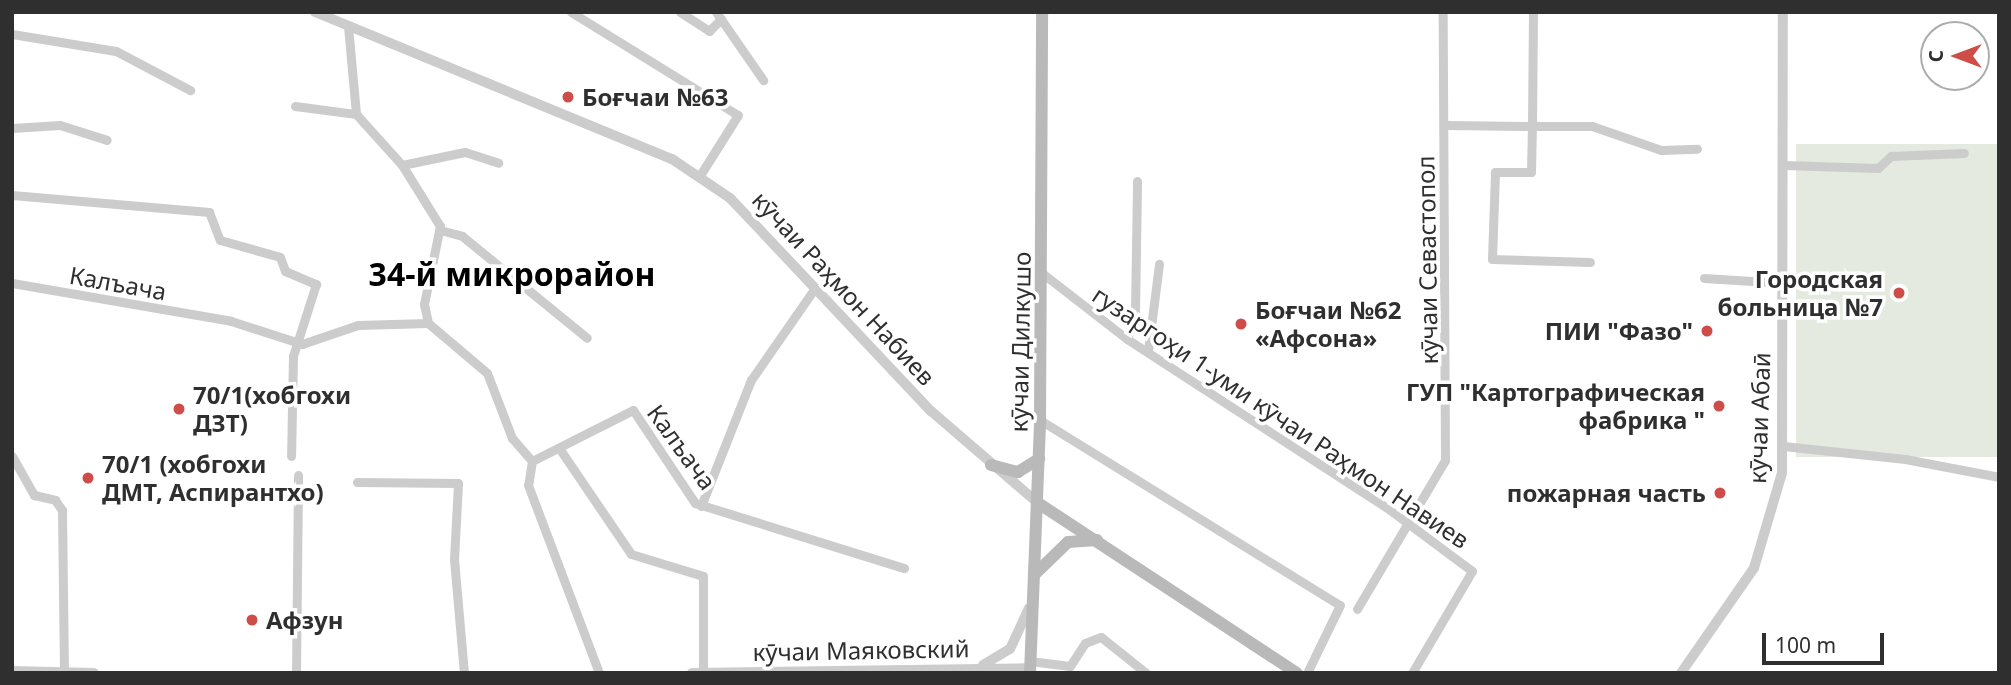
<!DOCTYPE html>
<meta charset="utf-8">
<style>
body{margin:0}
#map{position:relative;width:2011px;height:685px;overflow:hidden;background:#fff;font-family:"Noto Sans",sans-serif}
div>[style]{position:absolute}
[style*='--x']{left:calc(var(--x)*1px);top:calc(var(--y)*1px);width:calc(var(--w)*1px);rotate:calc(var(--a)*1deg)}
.green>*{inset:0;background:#e4eadf;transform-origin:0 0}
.minor>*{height:9px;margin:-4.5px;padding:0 4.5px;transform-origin:4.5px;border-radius:4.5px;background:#ccc}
.tertiary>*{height:10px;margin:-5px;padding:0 5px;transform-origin:5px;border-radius:5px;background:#ccc}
.secondary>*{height:12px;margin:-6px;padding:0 6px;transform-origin:6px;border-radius:6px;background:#b9b9b9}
.dots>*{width:19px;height:19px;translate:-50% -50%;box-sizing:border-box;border:4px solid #fff;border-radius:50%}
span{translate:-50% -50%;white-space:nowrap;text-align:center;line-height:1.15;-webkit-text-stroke:7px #fff;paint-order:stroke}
.poi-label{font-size:24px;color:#2f2f2f;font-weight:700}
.left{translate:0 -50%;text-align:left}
.right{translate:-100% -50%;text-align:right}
.street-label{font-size:24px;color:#2f2f2f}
.district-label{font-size:32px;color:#000;font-weight:700}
.frame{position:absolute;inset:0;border:14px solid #2f2f2f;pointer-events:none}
.north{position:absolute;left:1920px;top:21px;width:70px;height:70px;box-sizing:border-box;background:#fff;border:2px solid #acacac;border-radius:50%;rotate:270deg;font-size:19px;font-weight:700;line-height:28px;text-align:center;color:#2f2f2f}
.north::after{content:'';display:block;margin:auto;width:24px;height:32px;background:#cf4d48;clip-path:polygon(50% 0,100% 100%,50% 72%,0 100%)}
.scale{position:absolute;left:1762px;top:633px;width:122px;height:32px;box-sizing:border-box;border:4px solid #2f2f2f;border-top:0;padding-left:9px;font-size:21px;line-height:24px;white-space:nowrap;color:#2f2f2f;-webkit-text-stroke:5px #fff;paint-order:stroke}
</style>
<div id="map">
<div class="green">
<i style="left:1999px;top:144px;width:313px;height:203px;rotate:90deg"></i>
</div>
<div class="minor">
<i style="--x:571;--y:12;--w:196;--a:31.7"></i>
<i style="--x:738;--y:115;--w:73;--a:122.2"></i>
<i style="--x:680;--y:12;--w:35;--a:33"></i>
<i style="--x:709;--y:31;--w:17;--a:-45"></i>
<i style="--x:716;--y:12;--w:83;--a:55.3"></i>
<i style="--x:348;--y:26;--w:88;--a:84.8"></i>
<i style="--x:356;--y:114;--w:69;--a:48"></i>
<i style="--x:402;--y:165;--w:72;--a:58.1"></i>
<i style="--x:440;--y:226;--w:80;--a:101.6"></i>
<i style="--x:424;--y:304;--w:19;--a:78"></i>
<i style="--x:12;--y:34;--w:105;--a:9.3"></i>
<i style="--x:116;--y:51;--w:84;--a:27.8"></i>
<i style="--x:295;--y:106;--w:62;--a:7.5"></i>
<i style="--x:1445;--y:125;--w:87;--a:0.7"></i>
<i style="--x:1532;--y:126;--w:114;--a:-89.5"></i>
<i style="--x:12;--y:128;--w:48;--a:-3.6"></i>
<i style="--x:60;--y:125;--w:49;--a:17.7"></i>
<i style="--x:402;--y:165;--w:64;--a:-11.7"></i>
<i style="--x:465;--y:152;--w:35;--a:18"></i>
<i style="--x:1783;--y:165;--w:95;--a:1.8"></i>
<i style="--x:1878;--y:168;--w:18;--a:-43"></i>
<i style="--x:1891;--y:156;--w:73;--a:-2.4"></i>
<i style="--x:12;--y:195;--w:198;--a:4.9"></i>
<i style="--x:209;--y:212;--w:30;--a:69"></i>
<i style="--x:220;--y:240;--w:62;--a:15.8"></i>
<i style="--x:280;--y:257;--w:15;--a:70"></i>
<i style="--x:285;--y:271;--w:34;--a:23"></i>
<i style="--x:316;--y:284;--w:76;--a:107.7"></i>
<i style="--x:293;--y:356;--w:100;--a:91.1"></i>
<i style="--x:440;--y:230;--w:23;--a:15"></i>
<i style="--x:462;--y:236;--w:161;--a:39.2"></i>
<i style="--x:1590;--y:262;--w:98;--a:-178.2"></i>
<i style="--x:1492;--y:259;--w:87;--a:-88"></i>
<i style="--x:1495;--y:172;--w:36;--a:0"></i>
<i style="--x:1531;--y:172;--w:46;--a:-88.8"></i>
<i style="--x:1532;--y:126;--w:60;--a:0"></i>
<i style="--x:1592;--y:126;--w:73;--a:19.2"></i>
<i style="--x:1661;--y:150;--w:36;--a:-2"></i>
<i style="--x:1042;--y:273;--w:108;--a:37.8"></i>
<i style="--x:1127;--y:339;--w:314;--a:33"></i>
<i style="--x:1390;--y:510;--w:102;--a:36.6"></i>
<i style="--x:1472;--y:571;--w:118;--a:120.5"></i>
<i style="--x:1704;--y:278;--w:79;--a:3.6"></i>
<i style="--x:12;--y:283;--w:222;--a:9.8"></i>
<i style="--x:231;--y:321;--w:75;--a:17.9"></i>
<i style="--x:302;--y:344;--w:59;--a:-18.7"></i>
<i style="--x:358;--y:325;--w:70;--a:-1.6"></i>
<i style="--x:428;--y:323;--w:77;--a:40.3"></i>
<i style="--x:487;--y:373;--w:70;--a:69"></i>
<i style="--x:512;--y:438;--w:30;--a:49"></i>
<i style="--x:532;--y:461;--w:113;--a:-26.8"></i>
<i style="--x:633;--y:410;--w:112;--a:56.3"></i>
<i style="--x:695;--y:503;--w:219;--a:17.3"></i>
<i style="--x:1127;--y:339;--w:28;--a:-73"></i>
<i style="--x:1135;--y:312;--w:131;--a:-89.1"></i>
<i style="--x:1148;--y:350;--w:87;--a:-82.7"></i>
<i style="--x:1040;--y:420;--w:352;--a:31.7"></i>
<i style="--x:1340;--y:605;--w:76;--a:115.9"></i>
<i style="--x:1783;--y:446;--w:123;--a:6.1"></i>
<i style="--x:1905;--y:459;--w:96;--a:10.8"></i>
<i style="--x:559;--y:448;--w:128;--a:55.8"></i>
<i style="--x:631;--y:554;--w:75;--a:17"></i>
<i style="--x:703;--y:576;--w:97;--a:90"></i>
<i style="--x:12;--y:456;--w:45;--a:60.6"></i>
<i style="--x:34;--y:495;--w:22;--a:13"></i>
<i style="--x:55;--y:500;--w:12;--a:55"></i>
<i style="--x:62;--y:510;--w:162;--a:89.3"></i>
<i style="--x:532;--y:461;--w:24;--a:99"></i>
<i style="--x:528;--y:485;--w:201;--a:69.3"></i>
<i style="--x:357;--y:482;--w:101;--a:0.6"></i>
<i style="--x:458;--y:483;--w:76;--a:93"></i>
<i style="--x:454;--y:559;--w:114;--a:85"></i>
<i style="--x:701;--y:506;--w:136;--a:-68.4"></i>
<i style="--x:751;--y:380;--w:112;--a:-55.2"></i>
<i style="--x:1357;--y:609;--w:173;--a:-59.4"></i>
<i style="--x:1445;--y:460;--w:448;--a:-90.3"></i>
<i style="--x:1030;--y:661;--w:40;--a:7.1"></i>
<i style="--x:1070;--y:666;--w:27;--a:-57"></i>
<i style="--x:1085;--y:643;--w:17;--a:-21"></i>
<i style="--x:1101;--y:637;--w:58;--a:38.7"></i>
<i style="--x:296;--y:673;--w:198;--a:-89.4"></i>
</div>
<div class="tertiary">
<i style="--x:315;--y:12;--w:386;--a:22.4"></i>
<i style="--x:672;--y:159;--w:70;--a:33.9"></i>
<i style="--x:730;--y:198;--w:293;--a:46.7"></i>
<i style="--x:931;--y:411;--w:141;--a:40.7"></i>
<i style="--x:983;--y:665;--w:31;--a:-31"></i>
<i style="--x:1010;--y:649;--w:45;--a:-65.1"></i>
<i style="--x:12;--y:671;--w:82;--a:1.4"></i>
<i style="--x:692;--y:673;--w:338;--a:-0.8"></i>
<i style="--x:1681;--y:673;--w:128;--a:-55.2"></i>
<i style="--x:1754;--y:568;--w:99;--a:-73.6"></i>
<i style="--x:1782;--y:473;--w:461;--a:-89.9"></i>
</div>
<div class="secondary">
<i style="--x:991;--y:465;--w:28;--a:15"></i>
<i style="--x:1018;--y:472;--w:25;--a:-32"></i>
<i style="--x:1038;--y:503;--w:310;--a:33.3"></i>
<i style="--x:1034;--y:575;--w:47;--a:-44.1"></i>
<i style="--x:1068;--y:542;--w:29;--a:-4"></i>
<i style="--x:1030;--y:673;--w:253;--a:-87.7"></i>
<i style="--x:1040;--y:420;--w:408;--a:-89.7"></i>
</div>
<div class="dots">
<i style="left:568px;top:97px;background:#cf4d48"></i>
<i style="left:1899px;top:293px;background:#cf4d48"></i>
<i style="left:1241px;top:324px;background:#cf4d48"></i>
<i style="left:1707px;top:331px;background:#cf4d48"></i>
<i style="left:1719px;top:406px;background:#cf4d48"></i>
<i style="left:179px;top:409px;background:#cf4d48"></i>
<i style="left:88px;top:478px;background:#cf4d48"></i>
<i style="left:1720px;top:493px;background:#cf4d48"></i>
<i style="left:252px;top:620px;background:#cf4d48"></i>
</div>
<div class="poi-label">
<span class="left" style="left:582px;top:97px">Боғчаи №63</span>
<span class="right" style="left:1883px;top:293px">Городская<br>больница №7</span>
<span class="left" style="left:1255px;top:324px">Боғчаи №62<br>«Афсона»</span>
<span class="right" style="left:1693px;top:331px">ПИИ "Фазо"</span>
<span class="right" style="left:1705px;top:406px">ГУП "Картографическая<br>фабрика "</span>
<span class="left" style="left:193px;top:409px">70/1(хобгохи<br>ДЗТ)</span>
<span class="left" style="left:102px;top:478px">70/1 (хобгохи<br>ДМТ, Аспирантхо)</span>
<span class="right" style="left:1706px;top:493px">пожарная часть</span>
<span class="left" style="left:266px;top:620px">Афзун</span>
</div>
<div class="street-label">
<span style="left:1427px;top:260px;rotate:-91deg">кӯчаи Севастопол</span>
<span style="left:118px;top:283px;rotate:10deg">Калъача</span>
<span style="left:844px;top:288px;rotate:47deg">кӯчаи Раҳмон Набиев</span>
<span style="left:1020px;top:342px;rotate:-89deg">кӯчаи Дилкушо</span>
<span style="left:1281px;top:417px;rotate:34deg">гузаргоҳи 1-уми кӯчаи Раҳмон Навиев</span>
<span style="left:1759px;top:418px;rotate:-88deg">кӯчаи Абаӣ</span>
<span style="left:682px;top:447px;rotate:54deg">Калъача</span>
<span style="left:861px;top:650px;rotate:-1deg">кӯчаи Маяковский</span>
</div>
<div class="district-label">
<span style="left:512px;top:274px">34-й микрорайон</span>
</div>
<div class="frame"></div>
<div class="north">С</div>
<div class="scale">100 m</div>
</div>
